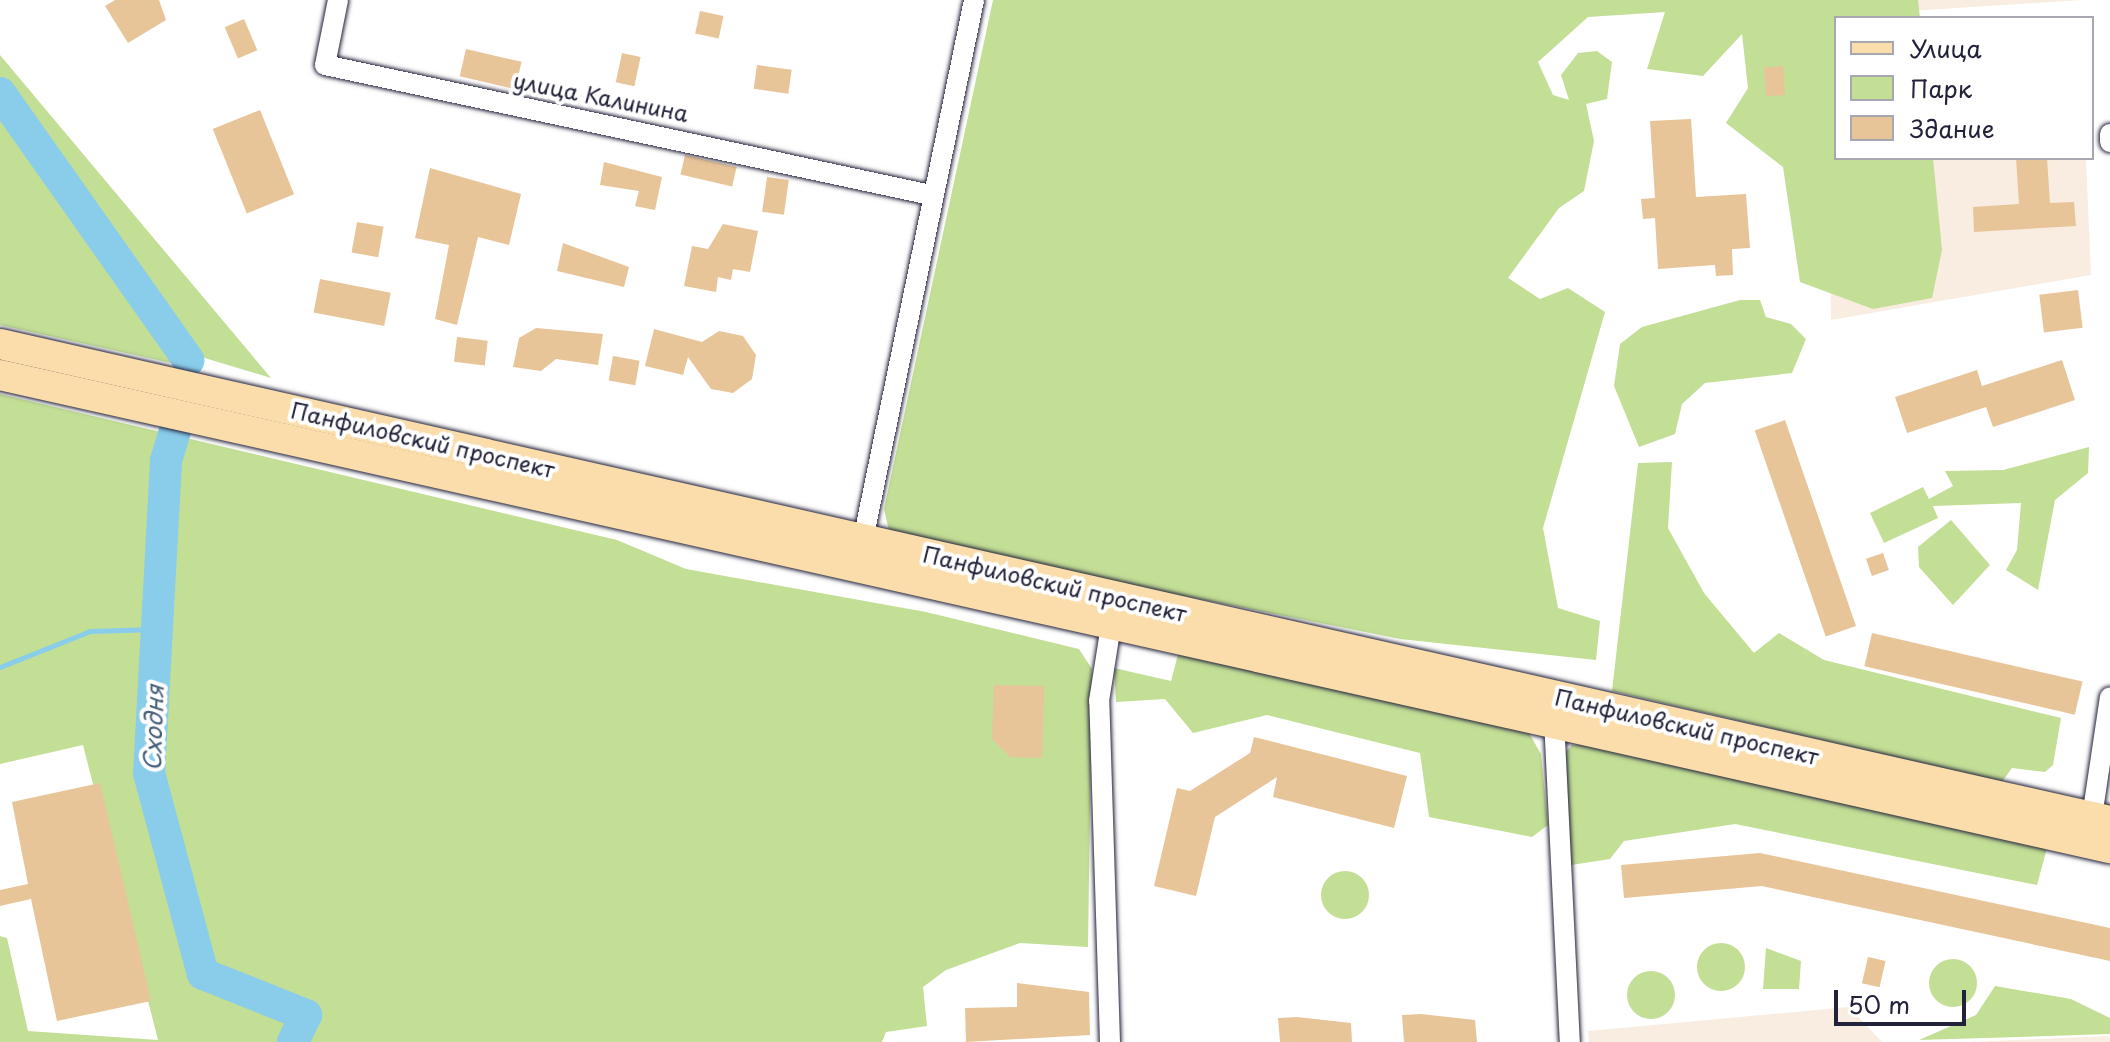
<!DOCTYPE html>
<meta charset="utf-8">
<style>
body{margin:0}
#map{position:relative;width:2110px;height:1042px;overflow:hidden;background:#fff;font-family:"Playpen Sans",sans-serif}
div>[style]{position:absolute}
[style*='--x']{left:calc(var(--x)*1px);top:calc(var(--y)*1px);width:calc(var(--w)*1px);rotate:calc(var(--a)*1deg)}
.built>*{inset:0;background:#f8ede0}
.green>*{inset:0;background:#c3de95}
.round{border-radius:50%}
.stream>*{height:5px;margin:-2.5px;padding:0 2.5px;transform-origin:2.5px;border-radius:2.5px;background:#89cdeb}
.river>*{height:32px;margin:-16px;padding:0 16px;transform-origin:16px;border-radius:16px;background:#89cdeb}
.building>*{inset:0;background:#e8c499;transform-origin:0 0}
.roads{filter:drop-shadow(0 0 2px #22223b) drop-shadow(0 0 2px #22223b)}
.street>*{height:20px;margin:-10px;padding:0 10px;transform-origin:10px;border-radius:10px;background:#fff}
.primary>*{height:30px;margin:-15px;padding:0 15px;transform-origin:15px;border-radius:15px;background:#faddab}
span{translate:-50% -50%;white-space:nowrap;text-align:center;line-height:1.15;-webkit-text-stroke:8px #fff;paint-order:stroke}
.street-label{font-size:22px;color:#22223b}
.water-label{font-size:24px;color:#465e79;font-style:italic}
.legend{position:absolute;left:1834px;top:16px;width:260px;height:144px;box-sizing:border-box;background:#fff;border:2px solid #a7a7b1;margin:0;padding:10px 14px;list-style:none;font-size:24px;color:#22223b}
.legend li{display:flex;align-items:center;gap:16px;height:40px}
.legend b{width:40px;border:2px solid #a7a7b1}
.scale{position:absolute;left:1834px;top:990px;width:132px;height:36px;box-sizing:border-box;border:4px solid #22223b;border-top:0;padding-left:10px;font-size:24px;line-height:28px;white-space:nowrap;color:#22223b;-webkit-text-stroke:6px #fff;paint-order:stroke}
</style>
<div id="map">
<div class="built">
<i style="clip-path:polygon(1758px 0,2081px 0,1772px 20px)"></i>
<i style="clip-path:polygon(1827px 37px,1836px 158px,2086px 158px,2091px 275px,1831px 320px)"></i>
<i style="clip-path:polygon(1849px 1007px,1882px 1042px,1589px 1042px,1588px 1031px)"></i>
<i style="clip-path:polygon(2109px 1036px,2110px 1042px,1968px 1042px,1969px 1042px)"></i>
</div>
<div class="green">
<i style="clip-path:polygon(993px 0,1918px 0,1920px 18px,1836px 18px,1836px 158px,1933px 158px,1942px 250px,1932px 298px,1873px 309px,1800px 282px,1783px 167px,1726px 123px,1748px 88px,1742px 34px,1703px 76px,1647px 69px,1665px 12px,1588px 17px,1538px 62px,1553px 95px,1569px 100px,1561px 75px,1578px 53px,1597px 51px,1612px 62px,1607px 99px,1586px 104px,1594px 141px,1584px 191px,1559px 208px,1508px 278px,1540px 299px,1568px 288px,1605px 312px,1543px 528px,1558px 608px,1600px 621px,1596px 660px,1400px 639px,900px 539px,890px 535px,884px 509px)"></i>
<i style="clip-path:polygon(0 55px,271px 378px,165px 346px,180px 353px,180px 365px,0 325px)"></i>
<i style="clip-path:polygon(1740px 300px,1760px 300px,1766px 317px,1791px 324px,1806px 339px,1792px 373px,1705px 383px,1682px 404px,1675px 434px,1639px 447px,1614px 386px,1620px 344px,1642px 327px)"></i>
<i style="clip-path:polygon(0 394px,617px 540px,686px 569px,926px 612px,1079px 649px,1092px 669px,1088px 947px,1020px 943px,946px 970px,923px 987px,927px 1026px,886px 1032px,882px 1042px,0 1042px,0 936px,7px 938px,28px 1031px,158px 1040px,83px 745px,0 764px)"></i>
<i style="clip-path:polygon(2089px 447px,2088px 473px,2055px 500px,2038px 590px,2006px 570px,2017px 550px,2021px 503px,1933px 506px,1938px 518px,1884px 543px,1870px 513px,1923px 487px,1929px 499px,1953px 486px,1945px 471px,2003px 470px)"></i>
<i style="clip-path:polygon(1672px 462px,1668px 528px,1704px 593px,1754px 653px,1779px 633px,1824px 660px,2061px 718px,2053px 765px,2045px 772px,2012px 768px,2002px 782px,1612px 691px,1638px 463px)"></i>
<i style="clip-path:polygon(1951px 520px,1990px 565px,1953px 605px,1919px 567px,1918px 547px)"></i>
<i style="clip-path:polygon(1180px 647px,1529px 733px,1541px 754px,1548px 825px,1532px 837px,1429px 817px,1420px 753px,1267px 715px,1193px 733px,1165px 699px,1116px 702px,1114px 668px,1171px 681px)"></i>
<i style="clip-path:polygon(1602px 744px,2047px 848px,2037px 885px,1735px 824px,1624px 841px,1610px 859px,1565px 866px,1563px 755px,1572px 745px)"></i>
<i class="round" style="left:1321px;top:871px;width:48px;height:48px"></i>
<i class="round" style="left:1697px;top:943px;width:48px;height:48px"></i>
<i style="clip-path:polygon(1766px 948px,1801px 961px,1799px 989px,1763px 989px)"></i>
<i class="round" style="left:1929px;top:959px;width:48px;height:48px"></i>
<i class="round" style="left:1627px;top:971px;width:48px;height:48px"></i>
<i style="clip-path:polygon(1995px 986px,2071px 999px,2110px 1018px,2110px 1034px,1919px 1040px,1976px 1015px)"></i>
</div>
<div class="stream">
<i style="--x:0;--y:667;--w:97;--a:-21.8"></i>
<i style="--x:90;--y:631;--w:67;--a:-1.7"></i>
</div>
<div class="river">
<i style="--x:0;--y:93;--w:327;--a:54.8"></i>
<i style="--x:175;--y:431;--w:31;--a:107"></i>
<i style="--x:166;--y:461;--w:312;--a:93.1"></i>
<i style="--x:149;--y:773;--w:208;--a:75"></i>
<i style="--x:203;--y:974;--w:111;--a:21.7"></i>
<i style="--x:306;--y:1015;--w:30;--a:116"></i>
</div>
<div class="building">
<i style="clip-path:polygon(115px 0,159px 0,166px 20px,128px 43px,105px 6px)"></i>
<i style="left:700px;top:11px;width:24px;height:23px;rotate:12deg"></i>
<i style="left:244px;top:19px;width:34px;height:21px;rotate:67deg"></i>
<i style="left:466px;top:49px;width:57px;height:28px;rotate:13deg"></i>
<i style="left:622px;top:53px;width:19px;height:30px;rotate:12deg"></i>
<i style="left:757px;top:65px;width:35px;height:24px;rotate:8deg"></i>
<i style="left:1783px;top:66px;width:29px;height:19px;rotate:86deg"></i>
<i style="left:260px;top:110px;width:91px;height:51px;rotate:68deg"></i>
<i style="clip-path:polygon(1691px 119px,1696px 197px,1746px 194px,1750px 248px,1732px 249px,1733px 275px,1716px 276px,1715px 265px,1658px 269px,1655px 218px,1643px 219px,1641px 199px,1655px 198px,1650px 121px)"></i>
<i style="left:685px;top:155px;width:53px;height:20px;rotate:13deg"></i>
<i style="clip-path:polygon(2016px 158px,2047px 158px,2050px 203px,2074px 202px,2076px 226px,1974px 232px,1973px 207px,2019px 204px)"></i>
<i style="clip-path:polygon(604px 162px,662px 177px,655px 210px,635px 206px,639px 191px,600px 185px)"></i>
<i style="clip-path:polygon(430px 168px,521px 194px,509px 245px,478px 237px,457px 325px,435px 319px,449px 245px,415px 238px)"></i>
<i style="left:767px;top:177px;width:22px;height:35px;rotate:8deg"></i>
<i style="left:357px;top:222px;width:27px;height:31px;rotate:10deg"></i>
<i style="clip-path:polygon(723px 224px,758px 231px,750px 272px,733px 269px,731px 280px,718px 277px,716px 292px,684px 286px,692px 246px,708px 249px)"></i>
<i style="clip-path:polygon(563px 243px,629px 267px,624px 287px,557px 271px)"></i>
<i style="left:320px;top:279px;width:72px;height:34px;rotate:11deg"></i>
<i style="left:2078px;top:290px;width:38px;height:39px;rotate:83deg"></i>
<i style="clip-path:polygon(536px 328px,603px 334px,598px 365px,556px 359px,541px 371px,513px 367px,519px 338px)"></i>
<i style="clip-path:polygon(654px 329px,702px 342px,719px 331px,743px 336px,756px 355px,752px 379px,733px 393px,711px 389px,688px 357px,683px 375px,645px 366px)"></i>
<i style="left:457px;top:337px;width:31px;height:25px;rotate:7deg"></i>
<i style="left:613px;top:356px;width:27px;height:25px;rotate:10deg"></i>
<i style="clip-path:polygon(2062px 360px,2075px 400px,1993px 427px,1986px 407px,1907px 433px,1895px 397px,1977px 370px,1982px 386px)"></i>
<i style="left:1785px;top:420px;width:218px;height:32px;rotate:71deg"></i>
<i style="left:1883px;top:553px;width:18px;height:18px;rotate:71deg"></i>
<i style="left:1872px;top:633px;width:216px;height:34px;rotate:13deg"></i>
<i style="clip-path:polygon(994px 685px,1044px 686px,1042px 758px,1010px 757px,992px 739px)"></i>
<i style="clip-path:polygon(1254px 737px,1407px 776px,1394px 828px,1273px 797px,1277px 777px,1215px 817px,1196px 896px,1154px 886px,1177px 788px,1190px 791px,1250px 753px)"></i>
<i style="clip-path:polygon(100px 783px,151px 1001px,57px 1021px,31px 899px,0 906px,0 890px,28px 884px,12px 802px)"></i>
<i style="clip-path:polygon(1760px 853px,2110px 928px,2110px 961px,1762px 886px,1624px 898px,1621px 865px)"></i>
<i style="left:1868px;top:957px;width:18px;height:27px;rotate:13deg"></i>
<i style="clip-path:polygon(1017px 983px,1089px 992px,1090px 1035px,966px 1042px,965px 1008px,1017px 1007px)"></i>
<i style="clip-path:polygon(1421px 1014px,1475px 1020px,1477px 1042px,1404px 1042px,1402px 1015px)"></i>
<i style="clip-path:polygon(1297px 1017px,1351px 1023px,1352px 1042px,1280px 1042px,1278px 1018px)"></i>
</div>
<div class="roads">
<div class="street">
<i style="--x:338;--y:0;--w:66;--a:101.3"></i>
<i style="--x:325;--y:65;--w:620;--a:12.11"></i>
<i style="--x:2110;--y:134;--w:8;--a:90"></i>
<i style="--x:863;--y:540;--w:551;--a:-78.38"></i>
<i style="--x:1554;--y:719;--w:323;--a:87.2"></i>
<i style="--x:2092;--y:817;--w:121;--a:-81.5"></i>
<i style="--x:1110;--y:1042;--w:341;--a:-91.8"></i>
<i style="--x:1099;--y:701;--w:83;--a:-81"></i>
</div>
<div class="primary">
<i style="--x:0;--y:344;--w:2163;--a:12.74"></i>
<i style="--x:0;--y:375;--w:2162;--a:12.64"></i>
</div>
</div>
<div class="street-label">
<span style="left:601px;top:96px;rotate:11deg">улица Калинина</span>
<span style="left:423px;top:439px;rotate:13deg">Панфиловский проспект</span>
<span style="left:1055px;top:583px;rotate:13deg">Панфиловский проспект</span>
<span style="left:1687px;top:726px;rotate:13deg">Панфиловский проспект</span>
</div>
<div class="water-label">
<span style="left:153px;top:728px;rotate:-88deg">Сходня</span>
</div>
<ul class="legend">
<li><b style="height:10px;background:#faddab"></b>Улица</li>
<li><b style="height:22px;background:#c3de95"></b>Парк</li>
<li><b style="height:22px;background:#e8c499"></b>Здание</li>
</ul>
<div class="scale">50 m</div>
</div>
